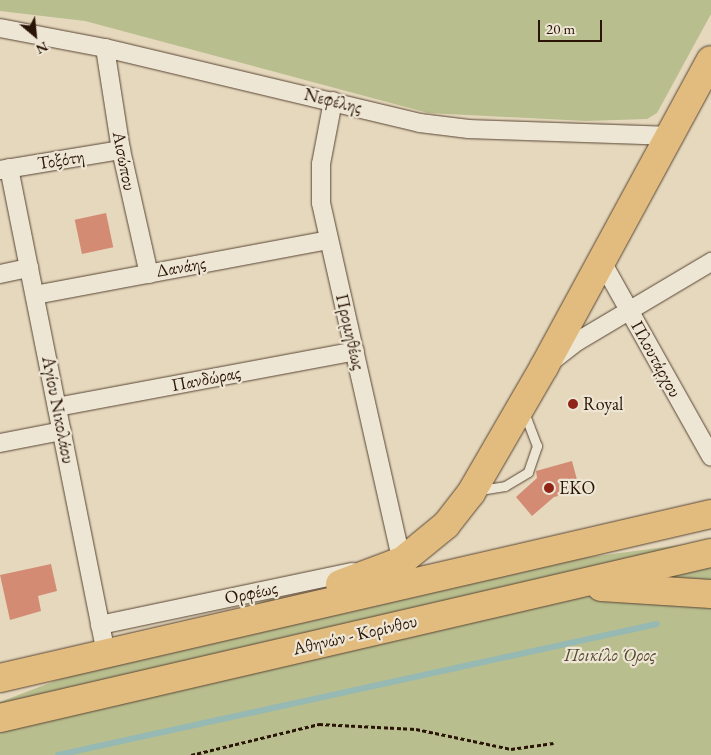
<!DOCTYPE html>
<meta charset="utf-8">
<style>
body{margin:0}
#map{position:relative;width:711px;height:755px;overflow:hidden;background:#e5d8bd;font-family:"EB Garamond",serif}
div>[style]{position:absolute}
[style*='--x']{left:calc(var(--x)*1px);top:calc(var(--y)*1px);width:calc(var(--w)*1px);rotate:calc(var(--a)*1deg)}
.green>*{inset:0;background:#b9be8e}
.stream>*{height:6px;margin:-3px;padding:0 3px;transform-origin:3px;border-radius:3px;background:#96b9b3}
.building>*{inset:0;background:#d38b74;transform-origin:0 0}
.path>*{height:3px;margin-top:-1.5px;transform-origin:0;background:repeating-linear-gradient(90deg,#2a1406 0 4px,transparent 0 6.5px)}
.roads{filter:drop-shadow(0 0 1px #594534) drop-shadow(0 0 1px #594534)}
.lane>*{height:9px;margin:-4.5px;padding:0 4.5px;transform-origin:4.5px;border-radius:4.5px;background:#eee6d4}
.street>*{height:18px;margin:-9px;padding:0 9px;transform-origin:9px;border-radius:9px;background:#eee6d4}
.primary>*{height:28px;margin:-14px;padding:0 14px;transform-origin:14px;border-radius:14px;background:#e2bc7e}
.highway>*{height:28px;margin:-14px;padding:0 14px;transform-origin:14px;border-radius:14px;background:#e2bc7e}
.dots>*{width:14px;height:14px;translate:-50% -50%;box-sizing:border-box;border:2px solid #eee6d4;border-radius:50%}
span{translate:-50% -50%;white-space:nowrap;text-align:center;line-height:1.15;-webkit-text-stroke:4.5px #eee6d4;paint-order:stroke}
.street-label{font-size:18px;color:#2a1406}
.poi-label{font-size:18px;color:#2a1406}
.left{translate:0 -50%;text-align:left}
.park-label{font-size:18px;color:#55472f;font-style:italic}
.north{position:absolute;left:10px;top:10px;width:50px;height:50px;-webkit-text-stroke:4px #eee6d4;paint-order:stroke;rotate:152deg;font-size:14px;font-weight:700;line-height:20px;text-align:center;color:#2a1406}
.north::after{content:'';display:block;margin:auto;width:18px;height:22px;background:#2a1406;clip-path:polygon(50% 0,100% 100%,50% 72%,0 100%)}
.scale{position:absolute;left:538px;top:20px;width:64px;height:22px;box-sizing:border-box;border:2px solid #2a1406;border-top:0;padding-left:6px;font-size:15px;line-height:18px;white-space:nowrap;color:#2a1406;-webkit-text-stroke:4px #eee6d4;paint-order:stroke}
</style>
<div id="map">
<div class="green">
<i style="clip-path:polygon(0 0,711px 0,711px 14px,657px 113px,647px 119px,586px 121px,428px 113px,85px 21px,0 11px)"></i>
<i style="clip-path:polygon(711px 541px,711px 755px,0 755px,0 702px,270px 599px)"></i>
</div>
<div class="stream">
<i style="--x:58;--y:755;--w:613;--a:-12.34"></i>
</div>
<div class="building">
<i style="left:106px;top:213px;width:35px;height:32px;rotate:78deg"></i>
<i style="clip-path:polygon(572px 461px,580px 491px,554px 497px,532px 516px,516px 497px,537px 478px,536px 471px)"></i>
<i style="clip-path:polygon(51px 564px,57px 591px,38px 596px,41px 611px,10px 620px,0 575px)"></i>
</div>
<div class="path">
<i style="--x:191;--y:755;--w:132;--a:-13.6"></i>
<i style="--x:319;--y:724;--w:97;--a:3"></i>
<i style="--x:416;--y:729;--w:97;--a:11.9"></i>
<i style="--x:511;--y:749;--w:43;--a:-7.9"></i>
</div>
<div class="roads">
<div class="lane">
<i style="--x:480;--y:490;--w:25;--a:-9"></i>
<i style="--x:505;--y:486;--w:27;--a:-31"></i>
<i style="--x:528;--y:472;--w:28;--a:-71"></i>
<i style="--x:537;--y:446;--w:36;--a:-111"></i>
</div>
<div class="street">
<i style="--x:0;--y:28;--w:107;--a:10.8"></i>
<i style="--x:105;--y:48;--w:324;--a:13.4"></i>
<i style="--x:420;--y:123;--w:49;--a:7"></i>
<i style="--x:469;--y:129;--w:202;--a:2"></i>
<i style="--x:105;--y:48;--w:103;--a:81.1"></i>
<i style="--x:121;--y:150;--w:127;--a:77.3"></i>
<i style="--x:333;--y:101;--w:64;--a:100.8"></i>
<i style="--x:321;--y:164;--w:39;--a:90"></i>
<i style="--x:321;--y:203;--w:367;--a:77.3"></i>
<i style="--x:402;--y:561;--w:8;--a:166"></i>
<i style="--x:9;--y:168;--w:495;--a:78.7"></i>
<i style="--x:0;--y:170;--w:123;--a:-9.4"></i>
<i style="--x:602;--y:262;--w:223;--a:60.7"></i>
<i style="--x:0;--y:274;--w:30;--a:-12"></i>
<i style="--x:35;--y:295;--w:298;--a:-10.6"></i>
<i style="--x:552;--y:361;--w:33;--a:-38"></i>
<i style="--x:578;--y:341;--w:155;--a:-30.7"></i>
<i style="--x:57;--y:407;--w:303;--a:-10.6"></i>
<i style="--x:0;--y:443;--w:63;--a:-11"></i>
<i style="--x:100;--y:625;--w:258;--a:-11.9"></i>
</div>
<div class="primary">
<i style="--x:402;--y:561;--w:57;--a:-39.3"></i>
<i style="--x:446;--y:525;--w:41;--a:-52"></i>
<i style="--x:471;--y:493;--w:146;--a:-59.9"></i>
<i style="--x:544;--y:367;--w:349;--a:-61.5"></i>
</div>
<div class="highway">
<i style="--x:340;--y:584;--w:66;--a:-20.4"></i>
<i style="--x:601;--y:587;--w:110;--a:3.6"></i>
<i style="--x:0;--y:678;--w:730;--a:-12.99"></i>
<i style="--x:0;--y:718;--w:730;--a:-13.07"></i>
</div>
</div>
<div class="dots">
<i style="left:573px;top:404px;background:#8f2418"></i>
<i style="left:549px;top:488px;background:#8f2418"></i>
</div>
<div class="street-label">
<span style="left:333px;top:101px;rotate:14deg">Νεφέλης</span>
<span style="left:61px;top:160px;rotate:-9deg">Τοξότη</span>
<span style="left:124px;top:161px;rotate:79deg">Αισώπου</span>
<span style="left:181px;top:267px;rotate:-10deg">Δανάης</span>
<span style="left:350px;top:332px;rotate:77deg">Προμηθέως</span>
<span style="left:656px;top:359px;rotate:61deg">Πλουτάρχου</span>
<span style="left:206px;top:379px;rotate:-11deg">Πανδώρας</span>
<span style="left:58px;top:410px;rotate:79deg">Αγίου Νικολάου</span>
<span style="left:251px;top:593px;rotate:-12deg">Ορφέως</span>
<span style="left:355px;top:635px;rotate:-13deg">Αθηνών - Κορίνθου</span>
</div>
<div class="poi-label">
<span class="left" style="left:583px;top:404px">Royal</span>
<span class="left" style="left:559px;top:488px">EKO</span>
</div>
<div class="park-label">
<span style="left:610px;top:655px">Ποικίλο Όρος</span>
</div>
<div class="north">N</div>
<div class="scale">20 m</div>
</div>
